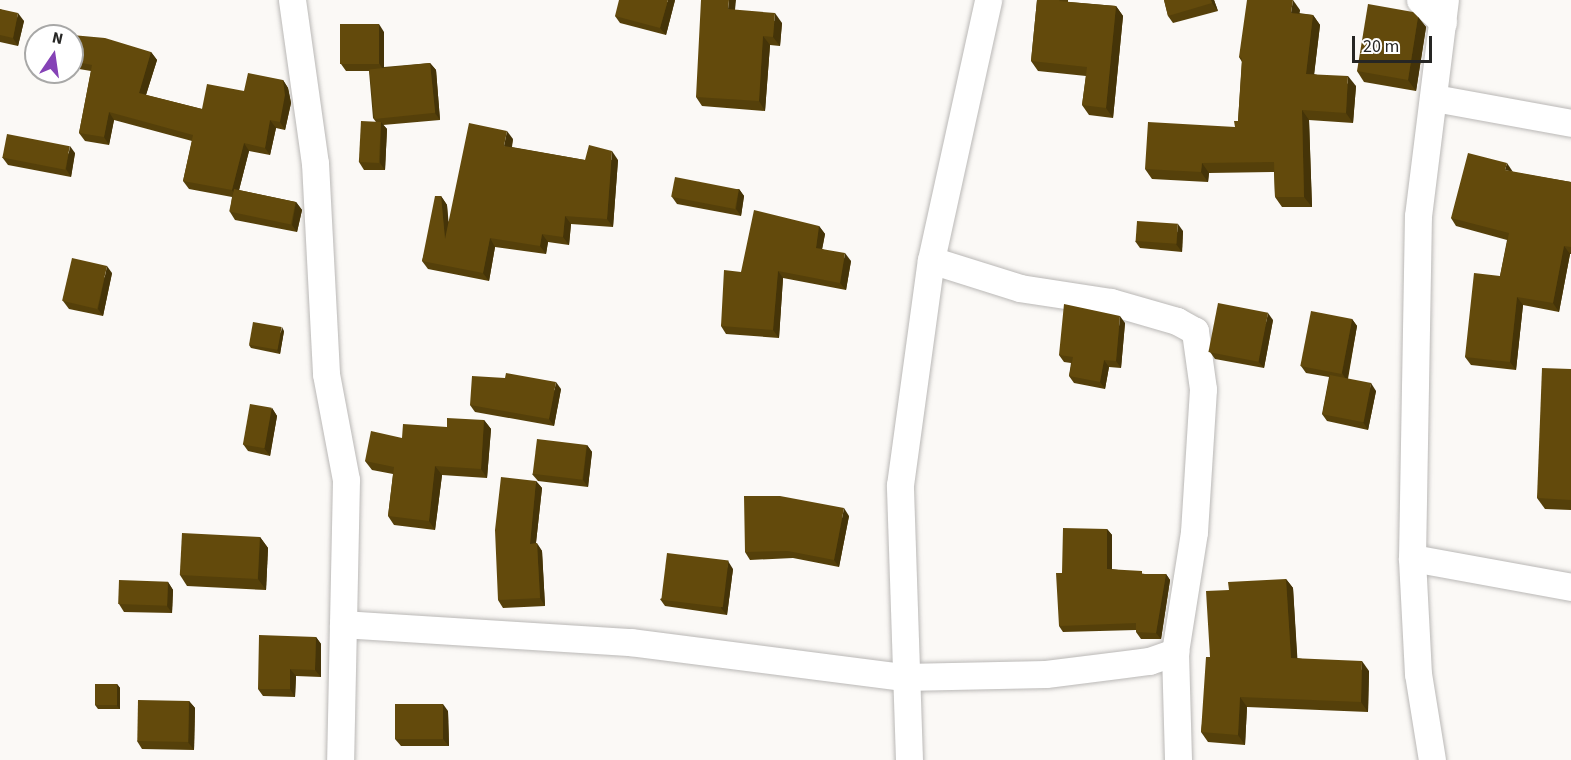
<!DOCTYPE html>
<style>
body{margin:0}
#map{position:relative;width:1571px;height:760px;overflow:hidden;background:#fbf9f6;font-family:"Source Sans 3",sans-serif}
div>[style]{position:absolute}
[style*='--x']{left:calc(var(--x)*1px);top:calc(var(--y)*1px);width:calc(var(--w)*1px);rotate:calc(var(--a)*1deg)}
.roads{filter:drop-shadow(0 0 2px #bab8b6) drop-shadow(0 0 2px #bab8b6)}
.street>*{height:27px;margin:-13.5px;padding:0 13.5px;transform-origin:13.5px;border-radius:13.5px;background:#fff}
.wall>*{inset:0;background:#55400a}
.shaded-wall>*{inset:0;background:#453408}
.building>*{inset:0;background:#634a0c;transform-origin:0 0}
span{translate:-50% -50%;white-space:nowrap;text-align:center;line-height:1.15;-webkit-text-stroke:6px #fff;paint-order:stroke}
.north{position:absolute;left:24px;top:24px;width:60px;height:60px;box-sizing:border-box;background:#fff;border:2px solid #a8a8a7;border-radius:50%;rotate:13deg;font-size:16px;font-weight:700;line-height:24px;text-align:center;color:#262624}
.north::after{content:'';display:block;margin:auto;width:21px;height:27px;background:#8542b6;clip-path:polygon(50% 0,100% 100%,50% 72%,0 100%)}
.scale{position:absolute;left:1352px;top:36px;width:80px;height:27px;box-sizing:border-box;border:3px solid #262624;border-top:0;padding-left:8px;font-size:18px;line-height:21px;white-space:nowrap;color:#262624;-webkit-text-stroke:4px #fff;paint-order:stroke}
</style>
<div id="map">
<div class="roads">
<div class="street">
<i style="--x:292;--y:0;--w:165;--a:82"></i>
<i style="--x:315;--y:163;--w:211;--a:87"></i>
<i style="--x:326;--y:374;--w:108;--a:79.3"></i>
<i style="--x:346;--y:480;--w:280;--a:91.2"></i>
<i style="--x:1420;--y:0;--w:32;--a:44"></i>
<i style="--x:1434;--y:98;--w:139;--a:10.3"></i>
<i style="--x:1412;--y:558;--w:162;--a:10.3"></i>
<i style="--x:343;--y:624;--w:288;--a:3.6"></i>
<i style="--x:630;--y:642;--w:276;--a:7.3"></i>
<i style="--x:904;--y:677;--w:142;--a:-1.2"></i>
<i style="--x:1046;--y:674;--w:104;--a:-7.2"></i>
<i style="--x:1149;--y:661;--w:28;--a:-19"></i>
<i style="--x:1175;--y:652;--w:121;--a:-81"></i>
<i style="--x:1194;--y:532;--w:143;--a:-86.4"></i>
<i style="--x:1203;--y:389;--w:59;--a:-97.9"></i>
<i style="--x:1195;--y:331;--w:21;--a:-151"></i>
<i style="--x:1177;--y:321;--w:69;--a:-163.9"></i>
<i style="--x:1111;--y:302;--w:92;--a:-171.3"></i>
<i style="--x:1020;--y:288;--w:93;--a:-162.5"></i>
<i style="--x:1175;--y:652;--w:108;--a:88.4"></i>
<i style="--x:909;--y:760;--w:275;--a:-91.9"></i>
<i style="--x:900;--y:485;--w:227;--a:-82.2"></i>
<i style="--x:931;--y:260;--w:266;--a:-77.6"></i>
<i style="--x:1432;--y:760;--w:87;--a:-99.2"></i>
<i style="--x:1418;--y:674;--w:116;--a:-93"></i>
<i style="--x:1412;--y:558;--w:342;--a:-89"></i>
<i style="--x:1418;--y:216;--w:218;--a:-82.9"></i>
</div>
</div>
<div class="wall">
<i style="clip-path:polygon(675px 0,666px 35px,620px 23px,615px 16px)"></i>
<i style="clip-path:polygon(1037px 0,1068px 0,1068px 2px,1116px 6px,1123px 16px,1113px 118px,1089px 115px,1082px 105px,1086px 76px,1038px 71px,1031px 61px)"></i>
<i style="clip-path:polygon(1164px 0,1214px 0,1218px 11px,1173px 23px,1168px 16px)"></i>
<i style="clip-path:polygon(0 9px,24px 21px,18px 46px,0 42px)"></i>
<i style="clip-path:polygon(735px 10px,782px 23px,780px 46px,770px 45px,765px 111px,702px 106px,696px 97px)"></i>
<i style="clip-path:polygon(1300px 10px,1299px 13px,1313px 15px,1320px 25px,1314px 74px,1356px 86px,1353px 123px,1309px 120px,1312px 207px,1282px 207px,1275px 197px,1274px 172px,1209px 173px,1208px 182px,1152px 179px,1145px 169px,1235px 127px,1238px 121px,1242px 62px,1239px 57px)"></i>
<i style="clip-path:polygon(1418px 17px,1426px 27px,1416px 91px,1364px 82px,1357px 71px)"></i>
<i style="clip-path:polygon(384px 32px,384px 67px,430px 63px,436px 70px,440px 120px,383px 125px,387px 129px,385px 170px,364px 170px,359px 162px,376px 122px,373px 118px,369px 71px,346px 71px,341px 64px)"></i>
<i style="clip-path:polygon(151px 52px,157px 60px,146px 95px,202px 109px,244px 91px,283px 80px,288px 88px,291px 103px,285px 130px,276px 128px,270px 155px,249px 151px,239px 190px,296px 202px,302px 210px,297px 232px,235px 220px,230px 212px,232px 197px,189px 189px,183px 181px,192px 141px,114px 120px,109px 145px,85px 141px,79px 133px,91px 71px,73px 68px,72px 66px,72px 61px)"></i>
<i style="clip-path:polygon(513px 139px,512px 147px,585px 160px,618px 160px,613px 227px,571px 224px,569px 245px,548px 242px,546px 254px,495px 247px,489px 281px,428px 269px,422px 261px,441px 196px,447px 205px,448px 222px)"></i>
<i style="clip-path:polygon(75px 153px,71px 177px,8px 165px,2px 157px)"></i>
<i style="clip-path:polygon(1512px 172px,1571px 182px,1571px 254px,1570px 254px,1559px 312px,1523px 305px,1516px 370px,1471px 365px,1465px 357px,1500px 276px,1507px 240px,1456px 226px,1451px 218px)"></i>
<i style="clip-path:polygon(739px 189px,744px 196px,741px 216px,677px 204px,672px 197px)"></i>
<i style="clip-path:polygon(819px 226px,825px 234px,822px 249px,851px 261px,846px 290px,783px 278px,779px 338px,726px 334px,721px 326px,741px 272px)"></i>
<i style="clip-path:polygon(1183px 231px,1182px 252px,1140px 248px,1135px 241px)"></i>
<i style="clip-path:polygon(112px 273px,103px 316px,69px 309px,63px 301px)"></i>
<i style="clip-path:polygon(1352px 319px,1357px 326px,1348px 379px,1376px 391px,1368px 430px,1327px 421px,1322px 414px,1329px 377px,1306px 373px,1301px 366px)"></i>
<i style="clip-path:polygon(1273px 320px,1264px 368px,1215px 359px,1210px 352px)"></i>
<i style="clip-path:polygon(1125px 323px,1121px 368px,1109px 367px,1105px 389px,1074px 383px,1069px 376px,1071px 363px,1064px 362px,1059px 355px)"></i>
<i style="clip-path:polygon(284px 331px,280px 354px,251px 348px,249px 345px)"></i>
<i style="clip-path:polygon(1571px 369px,1571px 510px,1545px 509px,1537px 498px)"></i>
<i style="clip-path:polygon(561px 389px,554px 426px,475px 412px,470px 405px)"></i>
<i style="clip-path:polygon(272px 408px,277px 416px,270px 456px,248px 451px,243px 444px)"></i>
<i style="clip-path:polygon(484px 420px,491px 429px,487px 478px,442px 475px,435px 530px,394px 525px,388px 516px,393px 474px,372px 470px,365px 461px,402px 438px)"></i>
<i style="clip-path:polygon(587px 445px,592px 452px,588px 487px,538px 481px,532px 474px)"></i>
<i style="clip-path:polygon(536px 481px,542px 488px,536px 543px,542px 551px,545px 606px,503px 608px,498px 600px)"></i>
<i style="clip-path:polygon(849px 516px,839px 567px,793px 558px,750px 560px,745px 552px)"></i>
<i style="clip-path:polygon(1107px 529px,1112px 535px,1112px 569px,1145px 574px,1166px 574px,1170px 580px,1161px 639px,1141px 639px,1136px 632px,1136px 630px,1063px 632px,1059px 626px,1062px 573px)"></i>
<i style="clip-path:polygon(260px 537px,268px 548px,266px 590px,187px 586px,180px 575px)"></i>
<i style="clip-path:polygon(733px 569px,727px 615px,665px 606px,660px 599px)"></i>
<i style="clip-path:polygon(1286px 579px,1293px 588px,1297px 658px,1369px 671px,1368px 712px,1247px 707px,1245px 745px,1208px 742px,1201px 732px,1210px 657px)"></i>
<i style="clip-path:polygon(168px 582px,173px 590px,172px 613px,124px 612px,119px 604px)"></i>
<i style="clip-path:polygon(316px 637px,321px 644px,321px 677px,296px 676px,295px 697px,263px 696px,258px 689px)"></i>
<i style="clip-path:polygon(117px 684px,120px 688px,120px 709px,98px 709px,95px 705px)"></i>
<i style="clip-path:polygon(189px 701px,195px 708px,194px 750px,142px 749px,137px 741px)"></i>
<i style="clip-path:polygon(448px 711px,449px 746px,401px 746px,395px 739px)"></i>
</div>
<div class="shaded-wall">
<i style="clip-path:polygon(668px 0,675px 0,666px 35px,660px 28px)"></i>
<i style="clip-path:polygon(729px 0,736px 0,734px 19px,728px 9px)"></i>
<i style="clip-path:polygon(1211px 0,1214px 0,1218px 11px,1212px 3px)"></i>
<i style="clip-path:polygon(1293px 0,1300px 10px,1298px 23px,1291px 13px)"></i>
<i style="clip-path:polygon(1116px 6px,1123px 16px,1113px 118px,1106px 108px)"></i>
<i style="clip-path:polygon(18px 13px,24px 21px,18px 46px,13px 38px)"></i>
<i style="clip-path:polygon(775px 13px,782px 23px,780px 46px,773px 37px)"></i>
<i style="clip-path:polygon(1313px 15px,1320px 25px,1313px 84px,1306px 74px)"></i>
<i style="clip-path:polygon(1418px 17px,1426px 27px,1416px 91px,1408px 80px)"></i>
<i style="clip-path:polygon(379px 24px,384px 32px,384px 71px,379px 63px)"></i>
<i style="clip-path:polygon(763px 36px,770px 45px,765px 111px,759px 101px)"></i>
<i style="clip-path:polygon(151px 52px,157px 60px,144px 101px,139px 93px)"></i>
<i style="clip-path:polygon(430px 63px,436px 70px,440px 120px,435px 113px)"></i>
<i style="clip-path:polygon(1348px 76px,1356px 86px,1353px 123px,1346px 113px)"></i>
<i style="clip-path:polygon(283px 80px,288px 88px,291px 103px,285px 130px,280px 122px)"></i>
<i style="clip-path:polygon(1302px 110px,1309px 120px,1312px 207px,1304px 197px)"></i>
<i style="clip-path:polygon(109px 112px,114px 120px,109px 145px,104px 137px)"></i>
<i style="clip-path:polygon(270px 120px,276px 128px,270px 155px,265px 148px)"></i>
<i style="clip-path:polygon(381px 122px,387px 129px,385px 170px,380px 163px)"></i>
<i style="clip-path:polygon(507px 131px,513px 139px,510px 155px,504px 146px)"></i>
<i style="clip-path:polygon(244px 143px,249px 151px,237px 198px,232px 190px)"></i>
<i style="clip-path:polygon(70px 146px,75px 153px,71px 177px,66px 169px)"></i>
<i style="clip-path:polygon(612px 151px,618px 160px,613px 227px,607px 219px)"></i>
<i style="clip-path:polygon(1202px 163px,1209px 173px,1208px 182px,1201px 172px)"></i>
<i style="clip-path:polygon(1507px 163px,1513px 172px,1505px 170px)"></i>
<i style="clip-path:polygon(739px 189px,744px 196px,741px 216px,736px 209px)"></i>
<i style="clip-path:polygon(441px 196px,447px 205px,451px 248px,445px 239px)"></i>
<i style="clip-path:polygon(296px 202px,302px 210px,297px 232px,292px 225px)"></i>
<i style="clip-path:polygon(565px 216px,571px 224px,569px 245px,563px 237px)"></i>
<i style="clip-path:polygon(1178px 224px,1183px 231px,1182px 252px,1176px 244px)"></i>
<i style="clip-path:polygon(819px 226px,825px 234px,821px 255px,816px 248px)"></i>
<i style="clip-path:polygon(542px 234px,548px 242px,546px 254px,540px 246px)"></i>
<i style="clip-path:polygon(490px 238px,495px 247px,489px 281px,483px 273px)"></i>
<i style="clip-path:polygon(1564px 246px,1570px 254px,1559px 312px,1553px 303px)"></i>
<i style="clip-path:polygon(845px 253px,851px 261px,846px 290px,840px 283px)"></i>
<i style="clip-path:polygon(107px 266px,112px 273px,103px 316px,98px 309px)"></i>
<i style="clip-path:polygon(778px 271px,783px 278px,779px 338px,773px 330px)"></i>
<i style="clip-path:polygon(1517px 297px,1523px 305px,1516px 370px,1510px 362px)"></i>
<i style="clip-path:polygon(1268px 313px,1273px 320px,1264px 368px,1258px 361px)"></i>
<i style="clip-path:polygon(1120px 316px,1125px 323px,1121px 368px,1116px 361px)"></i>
<i style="clip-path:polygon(1352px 319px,1357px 326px,1347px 381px,1342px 373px)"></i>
<i style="clip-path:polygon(282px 327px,284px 331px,280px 354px,277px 350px)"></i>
<i style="clip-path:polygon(1104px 360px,1109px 367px,1105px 389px,1100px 382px)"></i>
<i style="clip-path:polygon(556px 382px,561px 389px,554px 426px,549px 419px)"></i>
<i style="clip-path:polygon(1371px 383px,1376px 391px,1368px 430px,1363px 422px)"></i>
<i style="clip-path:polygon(272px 408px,277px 416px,270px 456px,264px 448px)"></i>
<i style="clip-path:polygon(484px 420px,491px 429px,487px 478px,481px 469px)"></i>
<i style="clip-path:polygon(587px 445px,592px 452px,588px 487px,583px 480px)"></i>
<i style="clip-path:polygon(435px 466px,442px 475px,435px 530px,429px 521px)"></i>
<i style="clip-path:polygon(536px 481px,542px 488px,535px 551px,530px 544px)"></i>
<i style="clip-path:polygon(844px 508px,849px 516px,839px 567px,834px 560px)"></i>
<i style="clip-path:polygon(1107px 529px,1112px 535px,1112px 576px,1107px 569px)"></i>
<i style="clip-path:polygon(260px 537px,268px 548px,266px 590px,258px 579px)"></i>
<i style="clip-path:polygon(537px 543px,542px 551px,545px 606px,540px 598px)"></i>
<i style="clip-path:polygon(728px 561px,733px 569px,727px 615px,721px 608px)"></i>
<i style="clip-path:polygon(1166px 574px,1170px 580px,1161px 639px,1156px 633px)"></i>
<i style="clip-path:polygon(1286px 579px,1293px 588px,1298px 668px,1291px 658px)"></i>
<i style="clip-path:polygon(168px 582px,173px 590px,172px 613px,167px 606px)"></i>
<i style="clip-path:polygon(316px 637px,321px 644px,321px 677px,315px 670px)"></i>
<i style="clip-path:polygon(1362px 661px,1369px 671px,1368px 712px,1361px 702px)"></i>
<i style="clip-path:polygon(290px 669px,296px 676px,295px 697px,290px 689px)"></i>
<i style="clip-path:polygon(117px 684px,120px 688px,120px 709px,117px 706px)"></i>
<i style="clip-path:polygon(1240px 697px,1247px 707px,1245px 745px,1238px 735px)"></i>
<i style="clip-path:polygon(189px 701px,195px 708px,194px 750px,188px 742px)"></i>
<i style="clip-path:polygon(443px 704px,448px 711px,449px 746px,443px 739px)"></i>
</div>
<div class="building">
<i style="clip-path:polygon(619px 0,668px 0,660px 28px,615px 16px)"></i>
<i style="clip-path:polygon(701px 0,729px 0,728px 9px,775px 13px,773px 37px,763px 36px,759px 101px,696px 97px)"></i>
<i style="clip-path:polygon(1037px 0,1060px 0,1059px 1px,1116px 6px,1106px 108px,1082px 105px,1087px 67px,1031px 61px)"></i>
<i style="clip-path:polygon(1164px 0,1211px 0,1212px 3px,1168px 16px)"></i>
<i style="clip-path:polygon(1247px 0,1293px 0,1291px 13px,1313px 15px,1306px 74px,1348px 76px,1346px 113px,1302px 110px,1304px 197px,1275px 197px,1274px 162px,1202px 163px,1201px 172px,1145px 169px,1148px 122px,1235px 127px,1234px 121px,1238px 121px,1242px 58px,1239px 57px)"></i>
<i style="clip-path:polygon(1368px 4px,1413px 12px,1418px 17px,1408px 80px,1357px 71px)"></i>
<i style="clip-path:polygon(0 9px,18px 13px,13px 38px,0 35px)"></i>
<i style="left:340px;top:24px;width:39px;height:40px"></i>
<i style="clip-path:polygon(72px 35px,105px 38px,151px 52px,139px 93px,202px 109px,207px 84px,244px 91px,248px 73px,283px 80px,285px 95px,280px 122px,270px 120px,265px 148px,244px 143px,232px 190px,183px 181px,193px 135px,109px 112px,104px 137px,79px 133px,92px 65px,72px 61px)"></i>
<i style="left:430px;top:63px;width:50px;height:61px;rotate:84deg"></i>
<i style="left:361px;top:121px;width:20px;height:41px;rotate:3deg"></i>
<i style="clip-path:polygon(469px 123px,507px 131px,504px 146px,585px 160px,589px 145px,612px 151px,607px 219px,565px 216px,563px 237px,542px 234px,540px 246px,490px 238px,483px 273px,422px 261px,435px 196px,441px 196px,445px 239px)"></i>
<i style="left:7px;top:134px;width:64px;height:24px;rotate:11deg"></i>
<i style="clip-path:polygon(1468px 153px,1507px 163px,1505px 170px,1571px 182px,1571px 247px,1564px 246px,1553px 303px,1517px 297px,1510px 362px,1465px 357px,1474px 273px,1500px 276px,1509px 233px,1451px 218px)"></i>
<i style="left:675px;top:177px;width:65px;height:20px;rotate:11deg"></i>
<i style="left:234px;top:189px;width:63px;height:23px;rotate:12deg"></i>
<i style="clip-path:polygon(754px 210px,819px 226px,816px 248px,845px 253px,840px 283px,778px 271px,773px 330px,721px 326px,724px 270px,741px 272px)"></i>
<i style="left:1137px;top:221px;width:41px;height:20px;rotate:4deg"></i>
<i style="left:72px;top:258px;width:36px;height:44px;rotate:13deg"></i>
<i style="left:1218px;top:303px;width:51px;height:50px;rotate:11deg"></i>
<i style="clip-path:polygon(1064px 304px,1120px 316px,1116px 361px,1104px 360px,1100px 382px,1069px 376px,1073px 357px,1059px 355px)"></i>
<i style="left:1311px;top:311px;width:42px;height:56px;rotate:11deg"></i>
<i style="left:253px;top:322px;width:29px;height:23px;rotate:10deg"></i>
<i style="clip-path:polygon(1542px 368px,1571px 369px,1571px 500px,1537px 498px)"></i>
<i style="clip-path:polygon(506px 373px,556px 382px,549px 419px,470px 405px,472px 376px,505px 378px)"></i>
<i style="left:1330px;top:375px;width:42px;height:40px;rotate:11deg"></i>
<i style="left:250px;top:404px;width:22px;height:41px;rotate:10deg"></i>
<i style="clip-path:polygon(447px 418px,484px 420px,481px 469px,435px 466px,429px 521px,388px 516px,394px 467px,365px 461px,371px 431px,402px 438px,403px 424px,447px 427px)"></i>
<i style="left:537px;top:439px;width:50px;height:35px;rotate:7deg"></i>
<i style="clip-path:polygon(501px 477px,536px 481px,530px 544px,537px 543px,540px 598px,498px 600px,495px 530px)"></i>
<i style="clip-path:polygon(744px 496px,780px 496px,844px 508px,834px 560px,788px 551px,745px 552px)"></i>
<i style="clip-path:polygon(1063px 528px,1107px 529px,1107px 569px,1142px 571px,1142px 574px,1166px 574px,1156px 633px,1136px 632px,1136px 623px,1059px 626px,1056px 573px,1062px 573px)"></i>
<i style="left:182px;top:533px;width:78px;height:42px;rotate:3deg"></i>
<i style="left:667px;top:553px;width:62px;height:47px;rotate:7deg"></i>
<i style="clip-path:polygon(1286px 579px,1291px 658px,1362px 661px,1361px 702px,1240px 697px,1238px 735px,1201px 732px,1206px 657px,1210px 657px,1206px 591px,1229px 590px,1228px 582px)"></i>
<i style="left:119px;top:580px;width:49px;height:24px;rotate:2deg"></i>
<i style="clip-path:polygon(259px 635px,316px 637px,315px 670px,290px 669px,290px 689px,258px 689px)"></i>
<i style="left:95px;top:684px;width:22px;height:21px"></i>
<i style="left:138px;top:700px;width:51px;height:41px;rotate:1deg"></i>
<i style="left:395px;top:704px;width:48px;height:35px"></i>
</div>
<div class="north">N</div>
<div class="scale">20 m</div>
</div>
